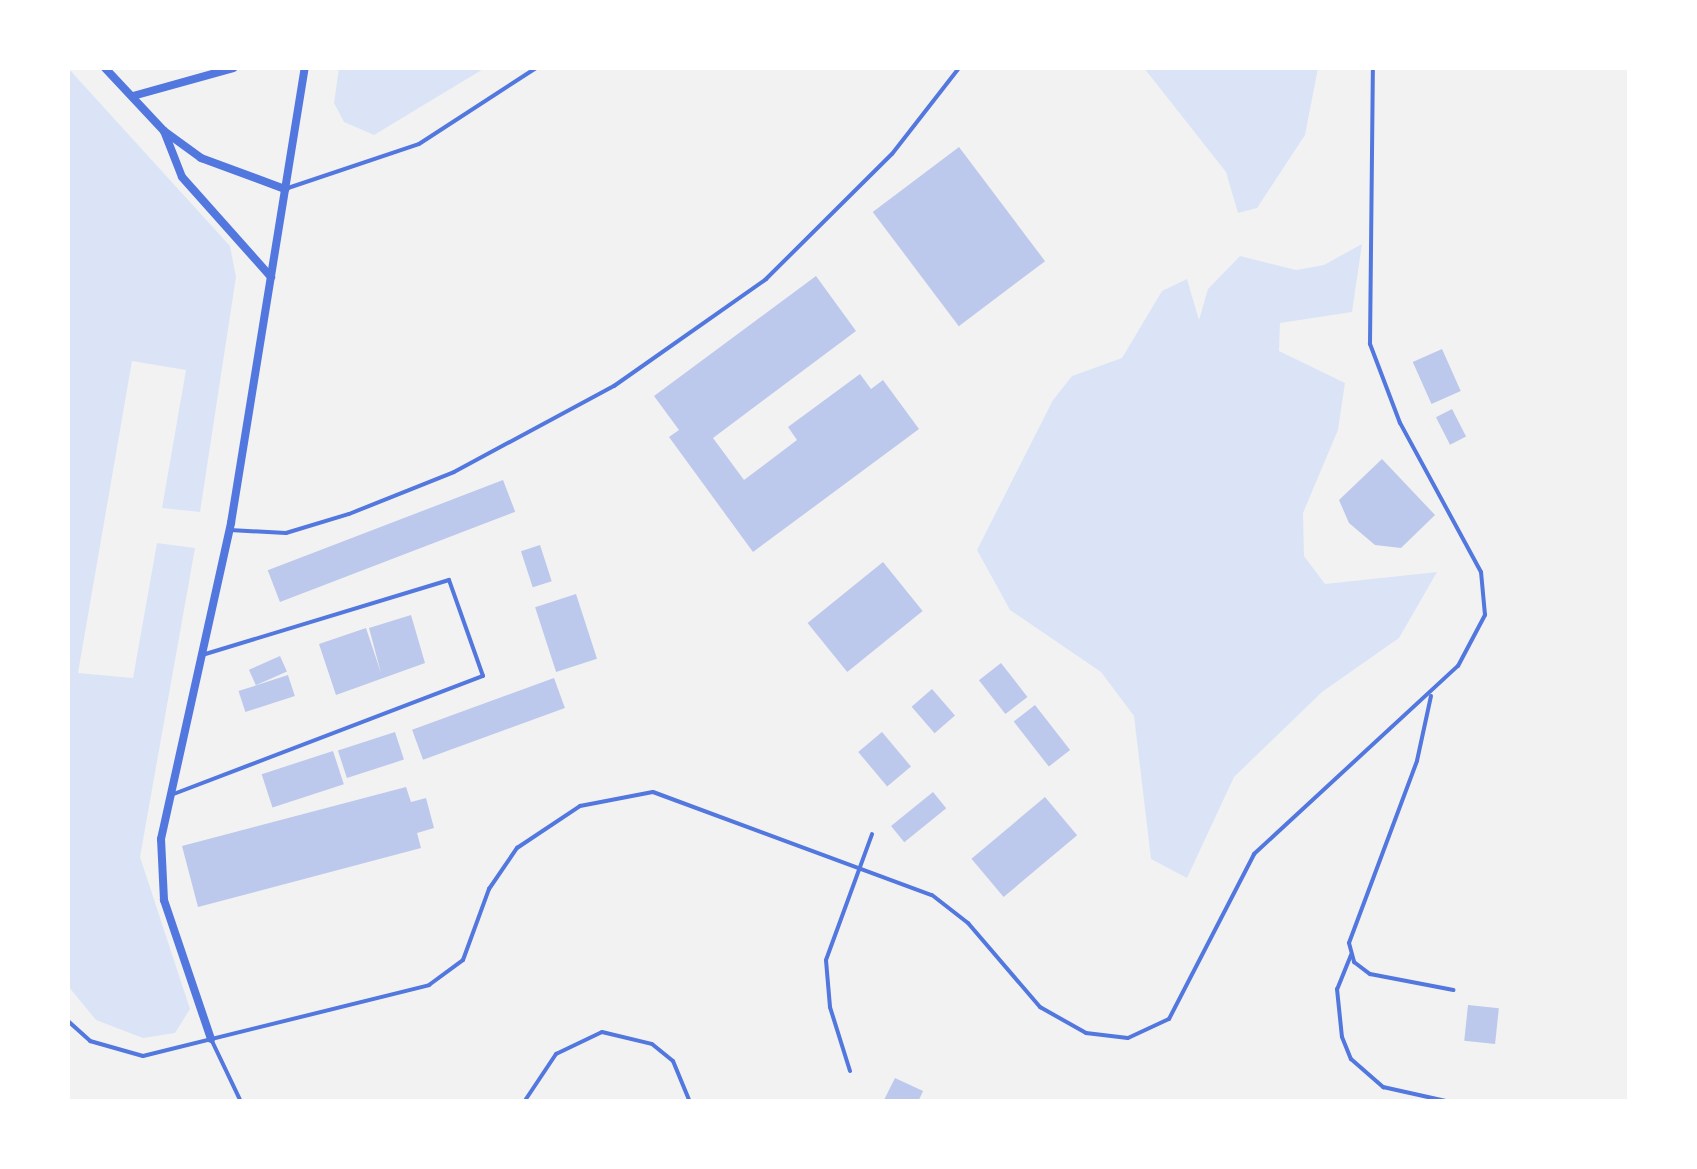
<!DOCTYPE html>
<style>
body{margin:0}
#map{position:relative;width:1697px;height:1169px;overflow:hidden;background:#f2f2f2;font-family:Quicksand,sans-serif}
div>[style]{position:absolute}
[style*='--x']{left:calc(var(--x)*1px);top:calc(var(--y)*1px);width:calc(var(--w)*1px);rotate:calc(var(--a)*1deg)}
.green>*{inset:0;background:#dbe4f7}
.building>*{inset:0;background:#bdc9ec;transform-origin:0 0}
.service>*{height:4px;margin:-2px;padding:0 2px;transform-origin:2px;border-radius:2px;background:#5277de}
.minor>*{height:8px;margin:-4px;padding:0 4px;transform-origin:4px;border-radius:4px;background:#5277de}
span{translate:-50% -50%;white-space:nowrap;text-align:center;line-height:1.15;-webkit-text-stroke:8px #fff;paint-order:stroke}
.frame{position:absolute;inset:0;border:70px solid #fff;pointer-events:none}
</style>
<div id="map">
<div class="green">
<i style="clip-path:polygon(68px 68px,230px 246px,236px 277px,200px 512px,162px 508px,186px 370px,132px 361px,78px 673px,133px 678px,157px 543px,195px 548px,140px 857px,190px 1009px,175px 1033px,143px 1038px,96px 1020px,68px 986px)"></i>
<i style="clip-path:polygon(339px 68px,485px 68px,374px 135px,344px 122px,334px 103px)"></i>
<i style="clip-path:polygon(1144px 68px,1318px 68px,1305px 135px,1257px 208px,1238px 213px,1226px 172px)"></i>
<i style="clip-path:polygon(1362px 244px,1352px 312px,1280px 323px,1279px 351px,1345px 383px,1338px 430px,1303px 513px,1304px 556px,1325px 584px,1437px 572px,1399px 638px,1322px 692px,1234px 777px,1187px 878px,1151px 859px,1134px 716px,1101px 672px,1010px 610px,977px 550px,1053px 400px,1072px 376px,1122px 358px,1162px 291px,1187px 279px,1199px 320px,1208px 289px,1240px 256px,1296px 270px,1324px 265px)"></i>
</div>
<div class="building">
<i style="left:959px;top:147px;width:143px;height:108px;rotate:53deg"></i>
<i style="clip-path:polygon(816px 276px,856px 331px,713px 438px,744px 480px,797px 440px,788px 427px,860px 374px,871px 389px,883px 380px,919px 429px,753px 552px,669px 437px,679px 430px,654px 396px)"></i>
<i style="left:1442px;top:349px;width:46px;height:32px;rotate:66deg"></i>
<i style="left:1452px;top:409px;width:31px;height:18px;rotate:63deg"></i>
<i style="clip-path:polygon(1382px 459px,1435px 515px,1401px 548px,1375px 545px,1349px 523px,1339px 500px)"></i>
<i style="left:503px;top:480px;width:34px;height:252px;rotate:69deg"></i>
<i style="left:540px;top:545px;width:38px;height:20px;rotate:72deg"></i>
<i style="left:883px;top:562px;width:63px;height:97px;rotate:51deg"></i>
<i style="left:576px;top:594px;width:68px;height:43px;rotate:72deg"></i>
<i style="clip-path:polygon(411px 615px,425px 663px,336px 695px,319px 644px,366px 628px,381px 673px,369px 628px)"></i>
<i style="left:280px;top:656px;width:17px;height:34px;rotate:66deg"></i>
<i style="left:1001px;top:663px;width:43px;height:28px;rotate:52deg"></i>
<i style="left:288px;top:675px;width:22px;height:52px;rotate:72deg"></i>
<i style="left:554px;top:678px;width:32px;height:151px;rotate:70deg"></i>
<i style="left:932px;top:689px;width:35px;height:27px;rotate:49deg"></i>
<i style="left:1035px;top:705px;width:57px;height:27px;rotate:52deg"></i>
<i style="left:395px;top:732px;width:29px;height:60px;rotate:72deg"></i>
<i style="left:882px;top:732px;width:45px;height:31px;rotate:50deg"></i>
<i style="left:333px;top:751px;width:35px;height:75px;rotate:72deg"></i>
<i style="clip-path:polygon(406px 787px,411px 802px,426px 798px,434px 828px,417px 833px,421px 848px,198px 907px,182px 846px)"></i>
<i style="left:933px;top:792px;width:21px;height:54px;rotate:51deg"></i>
<i style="left:1045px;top:797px;width:50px;height:96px;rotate:50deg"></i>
<i style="left:1468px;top:1005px;width:31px;height:36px;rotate:6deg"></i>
<i style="clip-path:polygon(895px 1078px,923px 1091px,918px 1102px,883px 1102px)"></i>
</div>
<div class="service">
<i style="--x:285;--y:189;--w:141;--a:-18.6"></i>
<i style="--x:419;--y:144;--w:140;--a:-33"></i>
<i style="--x:230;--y:530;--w:56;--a:3.1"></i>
<i style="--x:286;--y:533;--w:66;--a:-16.8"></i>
<i style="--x:349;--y:514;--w:113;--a:-21.8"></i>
<i style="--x:454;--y:472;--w:182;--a:-28.3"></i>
<i style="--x:614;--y:386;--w:186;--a:-35.1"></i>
<i style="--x:766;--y:279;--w:177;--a:-44.8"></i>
<i style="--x:892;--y:154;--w:109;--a:-52.1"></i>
<i style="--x:1431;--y:696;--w:66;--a:102.2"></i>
<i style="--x:1417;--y:761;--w:194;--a:110.5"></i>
<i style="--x:1349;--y:943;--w:20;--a:75"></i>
<i style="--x:1354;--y:962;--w:20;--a:37"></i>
<i style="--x:1370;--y:974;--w:85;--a:10.9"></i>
<i style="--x:171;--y:795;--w:334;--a:-20.9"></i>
<i style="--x:483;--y:676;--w:102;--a:-109.5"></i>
<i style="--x:449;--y:580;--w:258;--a:163.1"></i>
<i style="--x:1351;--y:955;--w:37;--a:112"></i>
<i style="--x:1337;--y:989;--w:48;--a:84.1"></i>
<i style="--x:1342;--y:1037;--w:24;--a:68"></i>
<i style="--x:1351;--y:1059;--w:43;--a:41.2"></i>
<i style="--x:1383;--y:1087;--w:69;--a:12.6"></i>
<i style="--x:68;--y:1021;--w:30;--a:42"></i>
<i style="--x:90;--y:1041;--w:55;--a:15.8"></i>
<i style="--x:143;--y:1056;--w:295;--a:-13.9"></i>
<i style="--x:429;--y:985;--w:42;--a:-36.3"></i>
<i style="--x:463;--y:960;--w:76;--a:-69.9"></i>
<i style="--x:489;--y:889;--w:50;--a:-55.7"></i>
<i style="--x:517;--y:848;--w:76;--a:-33.7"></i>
<i style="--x:580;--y:806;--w:74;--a:-10.9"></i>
<i style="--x:653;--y:792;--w:297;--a:20.3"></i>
<i style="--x:932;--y:895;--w:46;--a:37.9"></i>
<i style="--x:968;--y:923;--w:111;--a:49.4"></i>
<i style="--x:1040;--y:1007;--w:53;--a:29.5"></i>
<i style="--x:1086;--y:1033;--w:42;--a:6.8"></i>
<i style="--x:1128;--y:1038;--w:45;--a:-24.9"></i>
<i style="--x:1169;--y:1019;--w:186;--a:-62.7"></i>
<i style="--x:1254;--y:854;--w:277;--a:-42.7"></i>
<i style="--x:1458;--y:666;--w:58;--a:-62.1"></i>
<i style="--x:1485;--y:615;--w:43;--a:-95.3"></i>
<i style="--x:1481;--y:572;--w:170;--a:-118.5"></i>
<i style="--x:1400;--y:423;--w:85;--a:-110.8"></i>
<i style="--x:1370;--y:344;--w:276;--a:-89.4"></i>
<i style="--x:211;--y:1039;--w:70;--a:64.5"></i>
<i style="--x:850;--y:1071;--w:67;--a:-107.4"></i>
<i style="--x:830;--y:1007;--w:47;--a:-94.9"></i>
<i style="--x:826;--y:960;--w:134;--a:-69.9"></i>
<i style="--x:524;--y:1102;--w:58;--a:-56.3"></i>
<i style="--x:556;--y:1054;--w:51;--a:-25.6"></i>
<i style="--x:602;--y:1032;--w:51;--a:13.5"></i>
<i style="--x:652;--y:1044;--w:27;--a:39"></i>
<i style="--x:673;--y:1061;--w:44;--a:67.5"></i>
</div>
<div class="minor">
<i style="--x:105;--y:68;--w:86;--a:46.9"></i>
<i style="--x:164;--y:131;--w:46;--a:36.1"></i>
<i style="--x:201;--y:158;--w:90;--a:20.3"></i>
<i style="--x:133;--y:96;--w:104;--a:-15.6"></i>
<i style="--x:164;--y:131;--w:49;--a:68.6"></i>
<i style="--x:182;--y:177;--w:134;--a:48.3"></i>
<i style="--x:211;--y:1039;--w:147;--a:-108.7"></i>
<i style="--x:164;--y:900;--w:61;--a:-92.8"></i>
<i style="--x:161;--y:839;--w:324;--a:-77.5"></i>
<i style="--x:231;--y:523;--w:461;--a:-80.8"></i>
</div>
<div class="frame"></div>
</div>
